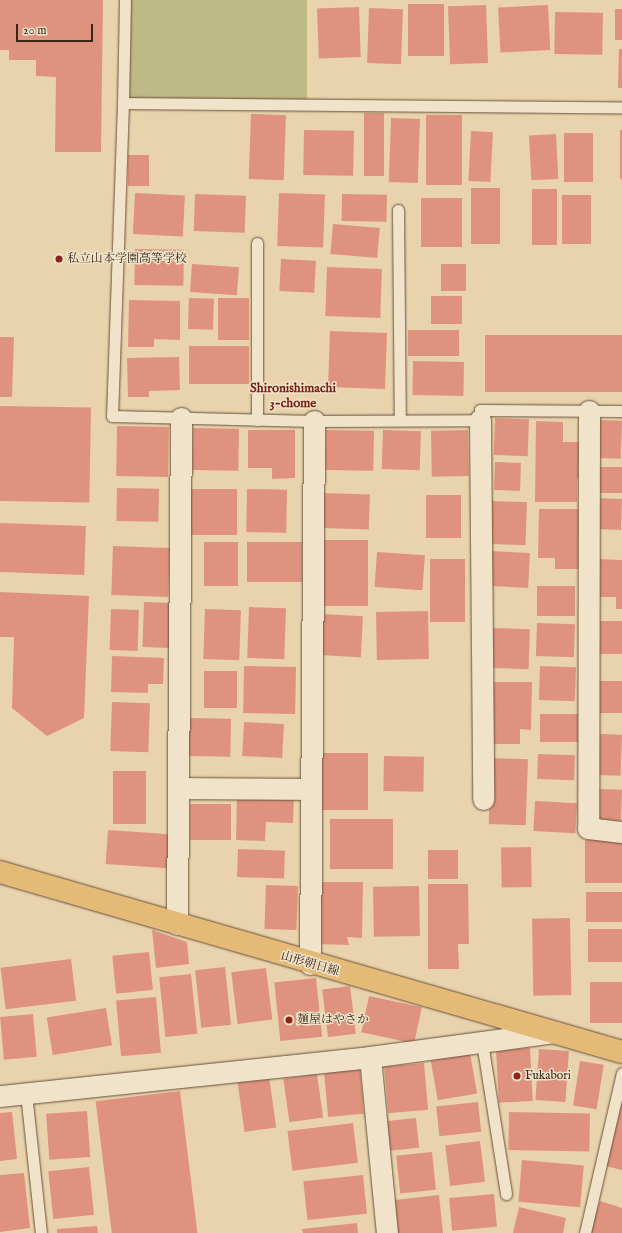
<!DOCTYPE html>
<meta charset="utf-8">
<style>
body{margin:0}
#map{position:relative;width:622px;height:1233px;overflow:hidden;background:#e9d3ad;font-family:"IM FELL English","Noto Serif JP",serif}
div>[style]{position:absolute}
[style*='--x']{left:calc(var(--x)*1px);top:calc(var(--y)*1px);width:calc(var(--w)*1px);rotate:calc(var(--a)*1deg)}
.green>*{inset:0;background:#beba85;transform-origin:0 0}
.building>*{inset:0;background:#df937f;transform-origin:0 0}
.roads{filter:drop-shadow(0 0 1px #66513b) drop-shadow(0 0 1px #66513b)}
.service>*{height:11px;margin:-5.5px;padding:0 5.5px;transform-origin:5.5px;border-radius:5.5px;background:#f1e2ca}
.minor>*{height:21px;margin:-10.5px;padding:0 10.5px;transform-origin:10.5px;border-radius:10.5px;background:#f1e2ca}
.primary>*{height:22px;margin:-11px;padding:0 11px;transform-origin:11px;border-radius:11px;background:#e4ba76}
.dots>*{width:11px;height:11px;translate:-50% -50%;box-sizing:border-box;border:2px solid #f1e2ca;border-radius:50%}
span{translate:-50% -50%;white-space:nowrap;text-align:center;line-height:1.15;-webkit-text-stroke:3px #f1e2ca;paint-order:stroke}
.poi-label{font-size:12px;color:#3a2615}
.left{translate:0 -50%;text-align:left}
.street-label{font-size:12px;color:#3a2615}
.neighbourhood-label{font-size:13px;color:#7a1f14;font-weight:700}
.scale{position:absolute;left:16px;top:24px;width:77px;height:18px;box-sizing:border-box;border:2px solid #3a2615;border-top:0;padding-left:5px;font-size:12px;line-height:14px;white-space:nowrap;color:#3a2615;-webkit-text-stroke:3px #f1e2ca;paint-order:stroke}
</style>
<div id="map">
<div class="green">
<i style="left:125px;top:0;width:182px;height:103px"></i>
</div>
<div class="building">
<i style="clip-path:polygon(0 0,103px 0,101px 152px,55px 152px,56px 77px,36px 76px,36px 60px,9px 60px,9px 50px,0 50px)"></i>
<i style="left:444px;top:4px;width:52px;height:36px;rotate:90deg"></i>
<i style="left:486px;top:5px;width:58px;height:38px;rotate:88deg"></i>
<i style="left:548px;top:5px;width:45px;height:50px;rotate:87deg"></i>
<i style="left:359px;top:7px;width:50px;height:42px;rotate:88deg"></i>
<i style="left:369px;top:8px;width:34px;height:55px;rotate:2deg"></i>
<i style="left:615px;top:9px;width:7px;height:31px"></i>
<i style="left:555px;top:12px;width:48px;height:42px;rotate:1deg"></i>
<i style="clip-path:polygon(619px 49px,622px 49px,622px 88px,618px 88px)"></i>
<i style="left:364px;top:113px;width:20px;height:63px"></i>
<i style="left:251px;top:114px;width:35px;height:65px;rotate:2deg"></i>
<i style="left:426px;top:115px;width:36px;height:70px"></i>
<i style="left:391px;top:118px;width:29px;height:64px;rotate:2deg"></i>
<i style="left:304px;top:130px;width:50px;height:45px;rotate:1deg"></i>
<i style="left:620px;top:130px;width:2px;height:49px"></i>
<i style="left:471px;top:131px;width:22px;height:50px;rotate:3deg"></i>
<i style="left:564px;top:133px;width:29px;height:49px"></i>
<i style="left:556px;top:134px;width:45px;height:27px;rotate:87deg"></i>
<i style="left:128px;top:155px;width:21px;height:31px"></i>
<i style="left:471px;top:188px;width:29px;height:56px"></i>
<i style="left:532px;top:189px;width:25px;height:56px"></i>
<i style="left:135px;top:193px;width:50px;height:41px;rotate:3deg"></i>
<i style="left:279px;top:193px;width:46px;height:53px;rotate:2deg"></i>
<i style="left:195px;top:194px;width:51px;height:37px;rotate:2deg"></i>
<i style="left:342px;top:194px;width:45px;height:27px;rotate:1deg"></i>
<i style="left:562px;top:195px;width:29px;height:49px"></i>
<i style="left:421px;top:198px;width:41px;height:49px"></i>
<i style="left:333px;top:224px;width:47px;height:30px;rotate:5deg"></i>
<i style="left:135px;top:249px;width:49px;height:36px;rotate:1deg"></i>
<i style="left:281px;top:259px;width:35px;height:32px;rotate:3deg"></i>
<i style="left:192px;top:264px;width:47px;height:28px;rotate:4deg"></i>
<i style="left:466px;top:264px;width:27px;height:25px;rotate:90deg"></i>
<i style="left:327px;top:267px;width:55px;height:49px;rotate:2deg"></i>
<i style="left:431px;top:296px;width:31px;height:28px"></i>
<i style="left:189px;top:298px;width:25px;height:31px;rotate:2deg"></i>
<i style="left:218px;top:298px;width:31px;height:42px"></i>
<i style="clip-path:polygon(129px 300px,180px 301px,180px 340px,154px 339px,154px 347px,128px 347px)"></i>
<i style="left:459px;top:330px;width:26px;height:51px;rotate:90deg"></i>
<i style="left:330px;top:331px;width:57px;height:56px;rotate:2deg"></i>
<i style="left:485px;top:335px;width:137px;height:57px"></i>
<i style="clip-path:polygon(0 337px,14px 337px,12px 397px,0 397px)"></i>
<i style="left:189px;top:346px;width:60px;height:38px"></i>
<i style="clip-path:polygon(179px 357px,180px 390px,149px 391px,149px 397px,128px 397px,127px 358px)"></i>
<i style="left:413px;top:361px;width:51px;height:34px;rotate:1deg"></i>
<i style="left:0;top:406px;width:91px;height:95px;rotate:1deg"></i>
<i style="left:495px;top:418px;width:34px;height:37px;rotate:2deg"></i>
<i style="left:598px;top:420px;width:24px;height:38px;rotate:2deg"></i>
<i style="clip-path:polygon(536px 421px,563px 422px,563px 442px,581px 442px,581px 478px,577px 478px,577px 502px,535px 502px)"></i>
<i style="left:117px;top:426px;width:52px;height:50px;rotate:1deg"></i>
<i style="left:193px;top:428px;width:46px;height:42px;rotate:1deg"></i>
<i style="clip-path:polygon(248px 430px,295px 430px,295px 478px,272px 479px,272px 468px,248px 468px)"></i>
<i style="left:326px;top:430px;width:48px;height:40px;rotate:1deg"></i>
<i style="left:383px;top:430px;width:38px;height:39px;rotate:2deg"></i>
<i style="left:468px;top:430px;width:46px;height:37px;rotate:89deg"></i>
<i style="left:495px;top:462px;width:26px;height:28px;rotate:2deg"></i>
<i style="left:599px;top:467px;width:23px;height:26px"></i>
<i style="left:117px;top:488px;width:42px;height:33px;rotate:1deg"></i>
<i style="left:190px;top:489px;width:47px;height:46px"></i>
<i style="left:247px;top:489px;width:40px;height:43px;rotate:1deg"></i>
<i style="left:324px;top:493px;width:46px;height:35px;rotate:2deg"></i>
<i style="left:461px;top:495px;width:43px;height:35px;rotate:90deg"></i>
<i style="left:596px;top:498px;width:26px;height:31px;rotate:2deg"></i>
<i style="left:492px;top:501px;width:35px;height:43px;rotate:2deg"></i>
<i style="clip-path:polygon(539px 509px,581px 509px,581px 569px,555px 569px,555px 558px,538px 558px)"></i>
<i style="left:0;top:523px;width:86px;height:49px;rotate:2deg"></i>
<i style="left:323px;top:540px;width:45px;height:66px"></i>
<i style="left:204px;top:542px;width:34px;height:44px"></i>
<i style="left:247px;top:542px;width:55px;height:40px"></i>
<i style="left:113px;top:546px;width:57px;height:49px;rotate:2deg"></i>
<i style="left:490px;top:551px;width:40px;height:35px;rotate:3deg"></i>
<i style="left:377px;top:552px;width:48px;height:35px;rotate:4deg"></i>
<i style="left:430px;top:559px;width:35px;height:63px"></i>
<i style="clip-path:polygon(596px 559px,622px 560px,622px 609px,616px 609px,616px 597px,595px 597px)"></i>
<i style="left:537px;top:586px;width:38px;height:30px"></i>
<i style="clip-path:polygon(0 592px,89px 596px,84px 718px,47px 736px,12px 708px,14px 637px,0 637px)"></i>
<i style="left:144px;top:602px;width:27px;height:45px;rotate:2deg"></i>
<i style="left:249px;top:607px;width:37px;height:51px;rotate:2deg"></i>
<i style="left:111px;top:609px;width:28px;height:41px;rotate:2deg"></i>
<i style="left:205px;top:609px;width:36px;height:50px;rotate:2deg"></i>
<i style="left:428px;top:611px;width:48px;height:52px;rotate:89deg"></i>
<i style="left:321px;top:614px;width:42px;height:41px;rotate:3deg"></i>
<i style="left:595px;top:621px;width:27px;height:33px"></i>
<i style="left:537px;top:623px;width:38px;height:33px;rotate:2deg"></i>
<i style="left:493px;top:628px;width:37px;height:40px;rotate:2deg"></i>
<i style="clip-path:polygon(112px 656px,164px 658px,163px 684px,148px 684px,148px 693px,111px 692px)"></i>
<i style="left:244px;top:666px;width:52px;height:47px;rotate:1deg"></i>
<i style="left:540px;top:666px;width:36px;height:34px;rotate:2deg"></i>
<i style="left:204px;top:671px;width:33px;height:37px"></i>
<i style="left:597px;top:681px;width:25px;height:32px"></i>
<i style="clip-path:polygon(492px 682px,532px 682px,531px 730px,520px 729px,520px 744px,492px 744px)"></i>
<i style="left:112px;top:702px;width:38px;height:49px;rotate:2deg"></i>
<i style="left:540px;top:714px;width:39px;height:28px"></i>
<i style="left:189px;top:718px;width:42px;height:38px;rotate:1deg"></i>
<i style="left:244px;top:722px;width:40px;height:34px;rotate:3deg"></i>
<i style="left:599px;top:734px;width:23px;height:41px;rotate:2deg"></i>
<i style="left:322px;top:753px;width:46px;height:57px"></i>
<i style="left:538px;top:754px;width:37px;height:25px;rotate:2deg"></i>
<i style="left:384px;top:756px;width:40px;height:35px;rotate:1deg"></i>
<i style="left:491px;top:758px;width:37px;height:66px;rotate:2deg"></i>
<i style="left:113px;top:771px;width:33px;height:53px"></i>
<i style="left:599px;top:789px;width:23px;height:31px;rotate:2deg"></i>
<i style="clip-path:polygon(237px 794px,294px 795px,293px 823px,266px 822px,265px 841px,236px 840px)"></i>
<i style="left:535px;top:801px;width:42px;height:30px;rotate:3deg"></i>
<i style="left:190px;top:804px;width:41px;height:36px"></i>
<i style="left:330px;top:819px;width:63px;height:50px"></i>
<i style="left:108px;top:830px;width:62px;height:34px;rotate:4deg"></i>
<i style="left:622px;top:840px;width:43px;height:37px;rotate:90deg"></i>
<i style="left:531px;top:847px;width:40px;height:30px;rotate:89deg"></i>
<i style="left:238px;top:849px;width:47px;height:28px;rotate:2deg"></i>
<i style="left:428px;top:850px;width:30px;height:29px"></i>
<i style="clip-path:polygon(317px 882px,363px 882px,362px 938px,347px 937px,349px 945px,316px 944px)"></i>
<i style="clip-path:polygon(428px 884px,468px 884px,469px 944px,458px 944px,459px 969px,428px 969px)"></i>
<i style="left:266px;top:885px;width:32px;height:44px;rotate:2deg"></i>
<i style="left:419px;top:886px;width:50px;height:46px;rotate:89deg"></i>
<i style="left:622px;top:892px;width:30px;height:36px;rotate:90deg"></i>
<i style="left:570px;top:918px;width:77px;height:38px;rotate:89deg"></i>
<i style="left:622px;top:929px;width:33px;height:34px;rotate:90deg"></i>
<i style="clip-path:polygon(152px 930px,187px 942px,189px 964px,156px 968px)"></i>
<i style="left:149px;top:952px;width:38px;height:37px;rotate:84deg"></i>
<i style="left:71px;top:959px;width:42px;height:71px;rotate:83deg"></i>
<i style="left:225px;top:967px;width:58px;height:30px;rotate:84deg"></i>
<i style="left:266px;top:968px;width:52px;height:35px;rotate:83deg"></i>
<i style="left:191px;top:974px;width:60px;height:32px;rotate:84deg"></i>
<i style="left:316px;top:978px;width:59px;height:42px;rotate:84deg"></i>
<i style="left:590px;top:982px;width:32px;height:41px"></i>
<i style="left:350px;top:986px;width:48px;height:28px;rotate:83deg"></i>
<i style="left:369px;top:996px;width:54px;height:37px;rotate:12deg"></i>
<i style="left:156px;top:997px;width:56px;height:40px;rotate:85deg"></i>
<i style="left:106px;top:1008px;width:38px;height:60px;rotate:81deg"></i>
<i style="left:33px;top:1014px;width:43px;height:33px;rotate:85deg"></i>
<i style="left:530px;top:1048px;width:53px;height:34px;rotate:87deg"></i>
<i style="left:539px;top:1049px;width:30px;height:51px;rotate:4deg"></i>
<i style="left:470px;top:1053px;width:41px;height:40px;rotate:80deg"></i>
<i style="left:580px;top:1061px;width:24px;height:45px;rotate:9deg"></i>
<i style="left:424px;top:1063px;width:47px;height:40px;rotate:85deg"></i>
<i style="left:360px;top:1069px;width:45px;height:36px;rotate:85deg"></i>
<i style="left:317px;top:1074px;width:44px;height:34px;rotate:82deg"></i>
<i style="left:269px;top:1076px;width:52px;height:32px;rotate:82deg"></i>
<i style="left:180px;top:1091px;width:143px;height:85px;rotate:83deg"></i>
<i style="left:478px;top:1102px;width:30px;height:42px;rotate:84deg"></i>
<i style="clip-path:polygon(622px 1102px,622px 1170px,606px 1166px)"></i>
<i style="left:87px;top:1111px;width:46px;height:41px;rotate:86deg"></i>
<i style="clip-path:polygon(12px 1112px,17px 1159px,0 1161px,0 1113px)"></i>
<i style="left:509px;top:1112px;width:81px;height:38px;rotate:1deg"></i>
<i style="left:416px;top:1118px;width:30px;height:29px;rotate:84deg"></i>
<i style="left:353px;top:1123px;width:40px;height:66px;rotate:83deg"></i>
<i style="left:480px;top:1141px;width:41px;height:35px;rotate:83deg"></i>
<i style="left:432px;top:1152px;width:38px;height:36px;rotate:84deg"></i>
<i style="left:522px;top:1160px;width:62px;height:42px;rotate:5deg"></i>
<i style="left:89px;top:1167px;width:48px;height:41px;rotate:84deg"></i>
<i style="clip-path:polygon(24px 1173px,30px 1228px,0 1232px,0 1175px)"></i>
<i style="left:363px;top:1175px;width:39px;height:60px;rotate:84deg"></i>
<i style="left:494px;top:1194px;width:33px;height:45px;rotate:85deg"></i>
<i style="clip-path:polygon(439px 1195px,443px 1233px,398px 1233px,395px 1200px)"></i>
<i style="clip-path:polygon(600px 1201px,622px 1208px,622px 1233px,590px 1233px)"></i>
<i style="clip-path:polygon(519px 1207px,566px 1218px,563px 1233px,513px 1233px)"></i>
<i style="clip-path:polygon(357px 1223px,358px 1233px,303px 1233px,302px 1229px)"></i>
<i style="clip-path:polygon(97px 1226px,98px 1233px,57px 1233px,57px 1229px)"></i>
</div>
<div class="roads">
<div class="service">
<i style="--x:125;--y:0;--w:103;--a:91.1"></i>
<i style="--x:123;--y:103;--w:499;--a:0.5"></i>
<i style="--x:123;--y:103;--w:313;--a:92"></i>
<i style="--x:112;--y:416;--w:202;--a:1.4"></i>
<i style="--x:314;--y:421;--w:166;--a:-0.3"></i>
<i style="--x:480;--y:420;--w:10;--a:-90"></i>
<i style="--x:480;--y:410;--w:142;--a:0.4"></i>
<i style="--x:398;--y:210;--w:210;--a:89.5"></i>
<i style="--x:257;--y:420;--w:177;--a:-90"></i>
<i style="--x:482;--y:1042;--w:154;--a:81"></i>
<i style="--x:26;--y:1093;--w:141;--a:83.9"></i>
<i style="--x:585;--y:1233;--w:164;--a:-77"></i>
</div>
<div class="minor">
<i style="--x:589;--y:411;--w:417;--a:90.1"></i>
<i style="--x:588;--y:828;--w:34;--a:7"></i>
<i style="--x:480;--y:420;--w:379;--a:89.5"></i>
<i style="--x:179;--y:788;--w:132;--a:0.4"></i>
<i style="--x:177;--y:924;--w:506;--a:-89.55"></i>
<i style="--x:310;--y:964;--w:543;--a:-89.58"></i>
<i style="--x:370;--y:1057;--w:177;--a:84.5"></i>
<i style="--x:0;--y:1096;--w:372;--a:-6"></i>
<i style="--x:370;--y:1057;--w:187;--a:-7.7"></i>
</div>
<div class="primary">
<i style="--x:0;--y:872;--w:648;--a:16.14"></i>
</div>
</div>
<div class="dots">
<i style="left:59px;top:259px;background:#8f2418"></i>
<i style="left:289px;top:1020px;background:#8f2418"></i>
<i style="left:517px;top:1076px;background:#8f2418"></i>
</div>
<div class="poi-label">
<span class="left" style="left:67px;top:259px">私立山本学園高等学校</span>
<span class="left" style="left:297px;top:1020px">麺屋はやさか</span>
<span class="left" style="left:525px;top:1076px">Fukabori</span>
</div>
<div class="street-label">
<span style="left:310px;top:964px;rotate:16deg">山形朝日線</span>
</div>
<div class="neighbourhood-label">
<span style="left:293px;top:397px">Shironishimachi<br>3-chome</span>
</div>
<div class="scale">20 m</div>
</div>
